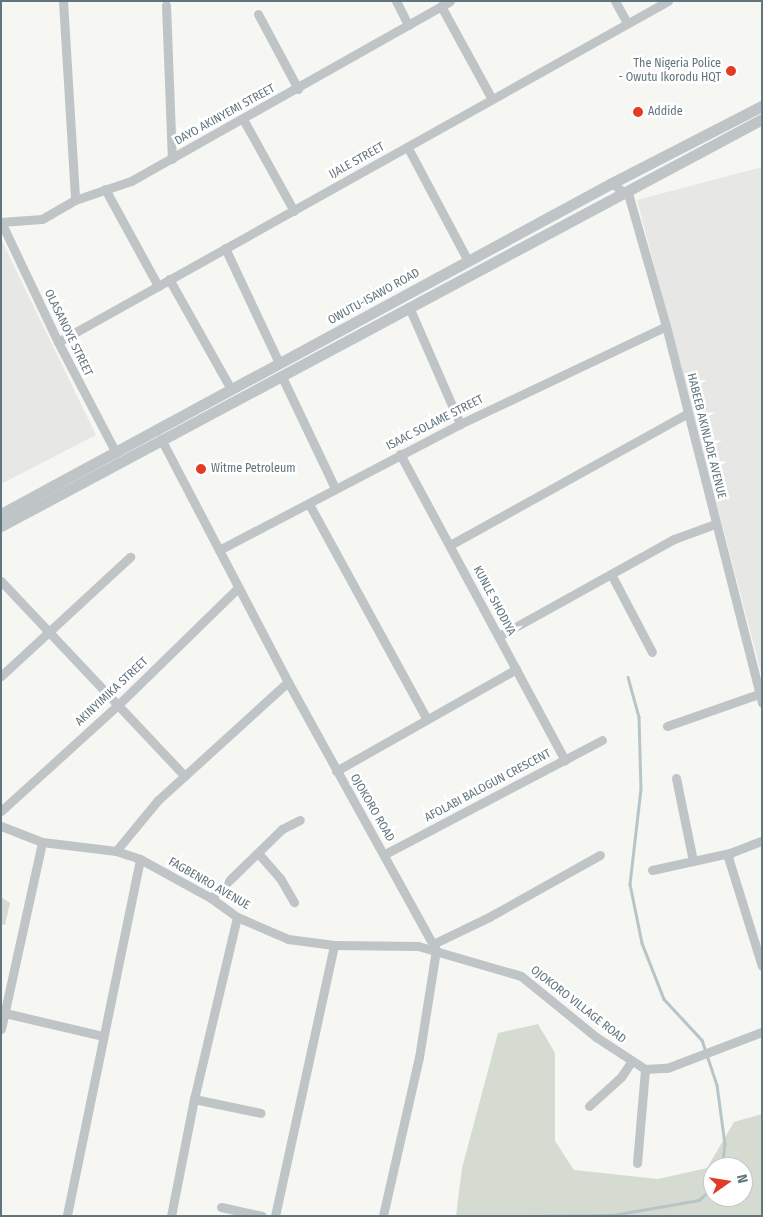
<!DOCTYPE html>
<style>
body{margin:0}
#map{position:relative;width:763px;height:1217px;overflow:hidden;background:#f6f6f2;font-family:"Fira Sans Condensed",sans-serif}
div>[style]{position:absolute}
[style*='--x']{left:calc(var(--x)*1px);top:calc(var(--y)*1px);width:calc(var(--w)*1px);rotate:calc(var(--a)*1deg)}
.built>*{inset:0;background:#e7e7e6}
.green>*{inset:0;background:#d6dbd1}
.stream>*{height:2.5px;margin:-1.25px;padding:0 1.25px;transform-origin:1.25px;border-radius:1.25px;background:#b7c5c8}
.minor>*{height:9px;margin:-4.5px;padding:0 4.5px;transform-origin:4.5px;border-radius:4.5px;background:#bfc4c7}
.tertiary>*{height:11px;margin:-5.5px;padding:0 5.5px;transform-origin:5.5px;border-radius:5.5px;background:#bfc4c7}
.dots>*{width:14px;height:14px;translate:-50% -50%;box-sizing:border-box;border:2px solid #fff;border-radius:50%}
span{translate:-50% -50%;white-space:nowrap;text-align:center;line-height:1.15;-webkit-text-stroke:5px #fff;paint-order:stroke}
.poi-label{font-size:12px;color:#61757e}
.right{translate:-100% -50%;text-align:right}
.left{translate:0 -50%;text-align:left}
.street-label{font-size:12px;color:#61757e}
.frame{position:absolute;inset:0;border:2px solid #61757e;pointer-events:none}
.north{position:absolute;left:703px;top:1157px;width:50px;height:50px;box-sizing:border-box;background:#fff;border:1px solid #c0c8cb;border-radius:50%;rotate:77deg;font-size:14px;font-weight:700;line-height:20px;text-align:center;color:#61757e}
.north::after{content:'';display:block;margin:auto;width:18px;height:22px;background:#e33b25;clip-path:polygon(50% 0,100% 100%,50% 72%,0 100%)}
</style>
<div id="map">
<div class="built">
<i style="clip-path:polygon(762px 167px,762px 676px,637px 200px)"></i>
<i style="clip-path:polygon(1px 239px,96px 435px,1px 484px)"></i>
</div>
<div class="green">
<i style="clip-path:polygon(1px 897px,10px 903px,5px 925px,1px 924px)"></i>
<i style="clip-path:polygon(evenodd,538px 1024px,555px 1053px,555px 1141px,574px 1170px,658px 1179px,707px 1168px,734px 1122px,762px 1114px,762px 1216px,456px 1216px,462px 1168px,498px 1033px,538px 1024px,713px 1167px,743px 1167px,743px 1197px,713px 1197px,713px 1167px)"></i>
</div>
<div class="stream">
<i style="--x:628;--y:677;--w:41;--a:74.6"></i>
<i style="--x:639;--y:717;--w:72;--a:88.4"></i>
<i style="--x:641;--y:789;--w:96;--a:96.6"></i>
<i style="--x:630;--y:884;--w:60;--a:78.5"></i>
<i style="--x:642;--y:943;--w:60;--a:68.6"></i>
<i style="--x:664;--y:999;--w:56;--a:47.2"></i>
<i style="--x:702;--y:1040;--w:47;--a:71.6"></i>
<i style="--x:717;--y:1085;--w:60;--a:82.3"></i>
<i style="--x:725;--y:1144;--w:23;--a:97"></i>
<i style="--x:528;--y:1216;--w:85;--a:-0.7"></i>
<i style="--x:613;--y:1215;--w:87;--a:-9.9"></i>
<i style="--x:699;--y:1200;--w:19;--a:-43"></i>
</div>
<div class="minor">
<i style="--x:63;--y:1;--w:199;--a:86.5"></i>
<i style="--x:396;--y:1;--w:27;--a:63"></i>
<i style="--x:615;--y:1;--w:25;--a:61"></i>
<i style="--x:166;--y:5;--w:154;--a:87.8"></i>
<i style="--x:441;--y:6;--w:106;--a:61.3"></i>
<i style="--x:258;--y:14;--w:85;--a:61.9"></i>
<i style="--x:243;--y:119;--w:105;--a:61"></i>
<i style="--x:408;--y:148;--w:128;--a:62"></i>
<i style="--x:612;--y:183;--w:22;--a:39"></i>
<i style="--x:629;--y:197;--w:134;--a:74"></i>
<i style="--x:666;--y:326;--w:389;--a:75.7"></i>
<i style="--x:105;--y:189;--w:111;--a:61.3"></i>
<i style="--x:1;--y:222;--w:41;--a:-4.2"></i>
<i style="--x:42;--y:219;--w:38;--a:-30"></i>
<i style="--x:75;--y:200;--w:59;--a:-18.7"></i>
<i style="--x:131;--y:181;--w:366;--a:-29.4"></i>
<i style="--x:1;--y:222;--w:133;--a:64.6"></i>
<i style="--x:58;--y:342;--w:125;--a:62.4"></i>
<i style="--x:225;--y:248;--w:127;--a:64.8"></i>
<i style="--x:169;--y:279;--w:126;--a:60.6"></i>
<i style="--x:409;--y:307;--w:128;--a:66.4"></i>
<i style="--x:58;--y:342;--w:699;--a:-29.21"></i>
<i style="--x:282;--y:377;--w:123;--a:64.5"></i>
<i style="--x:161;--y:439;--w:274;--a:62.4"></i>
<i style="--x:288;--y:682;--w:306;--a:61.1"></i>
<i style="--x:436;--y:950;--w:108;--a:99"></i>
<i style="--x:419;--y:1057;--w:163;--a:102.8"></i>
<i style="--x:400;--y:454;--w:348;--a:61.7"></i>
<i style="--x:309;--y:504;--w:244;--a:61.3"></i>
<i style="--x:450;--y:545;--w:270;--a:-29"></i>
<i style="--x:219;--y:550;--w:272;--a:-27.6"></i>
<i style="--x:460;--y:424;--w:228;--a:-25.4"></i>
<i style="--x:611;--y:574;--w:88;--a:62.3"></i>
<i style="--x:1;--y:581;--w:268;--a:46.7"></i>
<i style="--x:499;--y:636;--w:200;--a:-29"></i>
<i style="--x:674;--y:539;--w:44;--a:-20.1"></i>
<i style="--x:1;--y:676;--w:176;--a:-42.7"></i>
<i style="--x:667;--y:726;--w:97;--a:-19.2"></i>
<i style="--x:336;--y:771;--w:207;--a:-29.5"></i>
<i style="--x:676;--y:778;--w:85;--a:78.4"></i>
<i style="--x:1;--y:811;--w:159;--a:-42.2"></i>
<i style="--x:119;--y:704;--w:166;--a:-44.3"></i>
<i style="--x:1;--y:826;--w:44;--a:21.3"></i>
<i style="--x:42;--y:842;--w:75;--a:6.9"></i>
<i style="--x:116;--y:851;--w:25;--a:18"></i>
<i style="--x:140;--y:859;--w:81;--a:28.8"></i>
<i style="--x:211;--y:898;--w:32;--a:36"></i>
<i style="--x:237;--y:917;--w:56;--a:23.3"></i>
<i style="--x:288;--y:939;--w:46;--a:7.4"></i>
<i style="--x:334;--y:945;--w:84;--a:0.7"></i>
<i style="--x:418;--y:946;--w:107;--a:16.2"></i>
<i style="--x:521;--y:976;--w:97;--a:39.1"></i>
<i style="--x:596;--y:1037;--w:59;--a:33.1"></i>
<i style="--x:645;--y:1069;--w:22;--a:-3"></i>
<i style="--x:667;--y:1068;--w:102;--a:-20.8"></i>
<i style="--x:116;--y:851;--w:65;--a:-50.6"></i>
<i style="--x:157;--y:801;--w:177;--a:-42.3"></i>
<i style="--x:258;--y:853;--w:33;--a:49"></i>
<i style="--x:280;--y:878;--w:28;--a:60"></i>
<i style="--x:730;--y:853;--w:4;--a:117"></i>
<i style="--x:728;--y:857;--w:114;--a:72.7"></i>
<i style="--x:385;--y:854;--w:245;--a:-27.7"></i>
<i style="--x:652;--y:870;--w:80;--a:-12.3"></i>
<i style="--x:730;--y:853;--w:34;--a:-21"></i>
<i style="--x:211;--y:898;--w:99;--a:-44.2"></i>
<i style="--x:282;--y:829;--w:20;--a:-27"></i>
<i style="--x:433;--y:944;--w:62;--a:-25.7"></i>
<i style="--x:489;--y:917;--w:127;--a:-29.2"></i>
<i style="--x:5;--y:1013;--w:101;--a:13.2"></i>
<i style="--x:1;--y:1029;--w:191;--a:-77.6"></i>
<i style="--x:194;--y:1099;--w:68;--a:11.8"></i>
<i style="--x:589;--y:1106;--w:43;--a:-42.2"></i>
<i style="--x:621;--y:1077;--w:18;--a:-56"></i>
<i style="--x:637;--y:1163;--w:94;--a:-85.1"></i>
<i style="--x:221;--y:1207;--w:42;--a:12.4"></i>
<i style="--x:67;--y:1215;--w:363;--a:-78.4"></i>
<i style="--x:171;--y:1216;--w:119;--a:-78.9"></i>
<i style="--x:194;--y:1099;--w:187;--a:-76.7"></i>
<i style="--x:275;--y:1216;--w:277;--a:-77.7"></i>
</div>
<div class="tertiary">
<i style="--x:1;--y:514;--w:695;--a:-28.45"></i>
<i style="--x:612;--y:183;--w:169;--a:-27.2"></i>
<i style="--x:1;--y:526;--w:863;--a:-28.14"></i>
</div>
<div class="dots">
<i style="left:731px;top:71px;background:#e33b25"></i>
<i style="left:638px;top:112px;background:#e33b25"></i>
<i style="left:201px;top:469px;background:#e33b25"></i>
</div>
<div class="poi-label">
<span class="right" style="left:721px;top:71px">The Nigeria Police<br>- Owutu Ikorodu HQT</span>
<span class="left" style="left:648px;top:112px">Addide</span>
<span class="left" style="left:211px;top:469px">Witme Petroleum</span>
</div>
<div class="street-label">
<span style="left:225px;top:115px;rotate:-29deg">DAYO AKINYEMI STREET</span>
<span style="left:357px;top:161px;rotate:-29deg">IJALE STREET</span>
<span style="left:374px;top:297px;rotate:-29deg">OWUTU-ISAWO ROAD</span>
<span style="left:68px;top:333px;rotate:64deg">OLASANOYE STREET</span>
<span style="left:435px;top:423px;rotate:-27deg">ISAAC SOLAME STREET</span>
<span style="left:706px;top:436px;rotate:76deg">HABEEB AKINLADE AVENUE</span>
<span style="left:494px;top:601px;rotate:62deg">KUNLE SHODIYA</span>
<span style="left:112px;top:692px;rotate:-43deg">AKINYIMIKA STREET</span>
<span style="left:488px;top:786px;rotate:-28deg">AFOLABI BALOGUN CRESCENT</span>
<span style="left:372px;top:808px;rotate:60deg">OJOKORO ROAD</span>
<span style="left:209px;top:884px;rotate:30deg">FAGBENRO AVENUE</span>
<span style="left:578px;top:1005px;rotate:38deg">OJOKORO VILLAGE ROAD</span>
</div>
<div class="frame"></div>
<div class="north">N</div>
</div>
